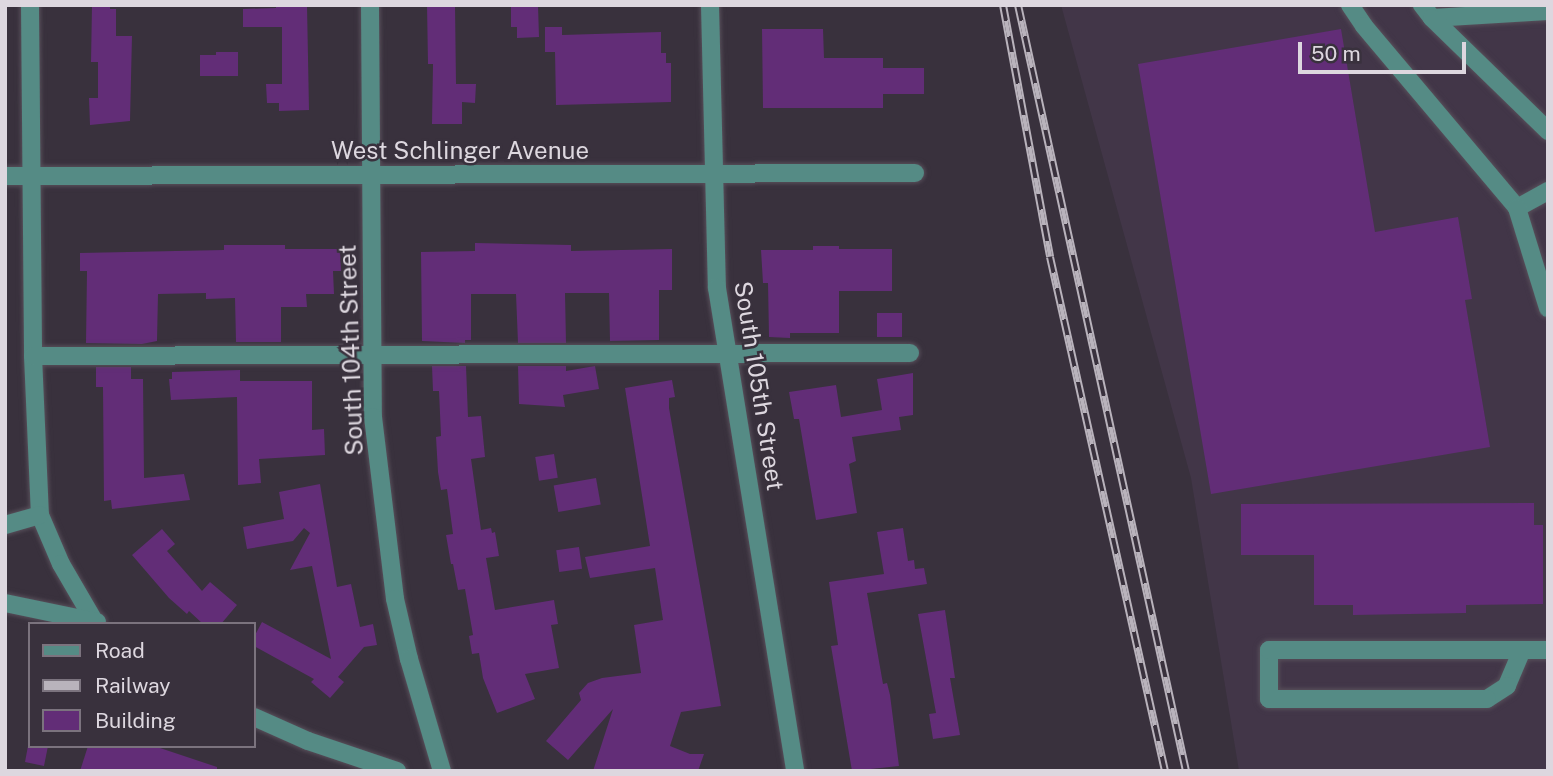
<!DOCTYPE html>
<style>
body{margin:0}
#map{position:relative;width:1553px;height:776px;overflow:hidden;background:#39313d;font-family:"Public Sans",sans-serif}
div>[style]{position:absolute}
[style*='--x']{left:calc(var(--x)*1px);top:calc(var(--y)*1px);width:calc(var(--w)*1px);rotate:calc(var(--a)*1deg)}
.built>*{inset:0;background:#423648}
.building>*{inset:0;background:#622d77;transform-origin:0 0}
.roads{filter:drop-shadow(0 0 2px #574f5a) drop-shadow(0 0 2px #574f5a)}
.minor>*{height:18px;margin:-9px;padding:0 9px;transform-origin:9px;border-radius:9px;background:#558b85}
.rail>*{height:8px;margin-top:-4px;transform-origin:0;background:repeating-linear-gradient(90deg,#39313d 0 16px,#b9b3bc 0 32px);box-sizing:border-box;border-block:2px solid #b9b3bc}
span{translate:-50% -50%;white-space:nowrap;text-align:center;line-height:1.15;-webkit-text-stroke:5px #39313d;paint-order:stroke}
.street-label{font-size:24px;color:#ddd7df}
.frame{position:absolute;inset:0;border:7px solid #ddd7df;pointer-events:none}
.legend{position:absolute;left:28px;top:622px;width:228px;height:126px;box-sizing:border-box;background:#39313d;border:2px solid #7b737e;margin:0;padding:9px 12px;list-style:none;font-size:21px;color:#ddd7df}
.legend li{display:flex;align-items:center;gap:14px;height:35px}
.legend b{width:35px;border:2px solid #7b737e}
.scale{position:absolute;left:1298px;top:42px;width:168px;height:32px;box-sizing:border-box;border:4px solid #ddd7df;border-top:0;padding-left:9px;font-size:21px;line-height:24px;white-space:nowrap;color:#ddd7df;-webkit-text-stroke:5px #39313d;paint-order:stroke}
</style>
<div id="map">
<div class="built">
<i style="clip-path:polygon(1061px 5px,1548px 5px,1548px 771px,1239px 771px,1191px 478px)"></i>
</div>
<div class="building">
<i style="clip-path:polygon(92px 5px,110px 5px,110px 9px,116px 9px,116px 36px,132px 36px,130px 121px,90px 125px,89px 98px,98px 98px,98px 62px,91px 62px)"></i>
<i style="clip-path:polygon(276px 5px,307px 5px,309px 110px,279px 111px,279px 103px,267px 103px,266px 84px,282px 84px,282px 27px,243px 27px,243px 9px,276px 8px)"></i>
<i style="clip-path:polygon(427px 5px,455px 5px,456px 84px,476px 84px,475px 103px,462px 102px,462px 124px,432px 124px,433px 64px,428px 64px)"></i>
<i style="clip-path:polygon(511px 5px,538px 5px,539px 37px,517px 38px,517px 27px,511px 27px)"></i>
<i style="clip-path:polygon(545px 27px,562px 27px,562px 35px,661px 32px,661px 53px,666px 53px,666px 63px,671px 63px,671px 102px,556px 105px,555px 52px,545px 52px)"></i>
<i style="clip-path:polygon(762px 29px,823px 29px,824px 58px,883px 58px,883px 68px,924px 68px,924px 94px,883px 94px,883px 108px,763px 108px)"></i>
<i style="clip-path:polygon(1341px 29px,1375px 232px,1458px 217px,1472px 299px,1465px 300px,1490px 447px,1211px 494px,1138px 64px)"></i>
<i style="clip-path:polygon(216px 52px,238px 52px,238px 76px,200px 76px,200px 55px,216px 55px)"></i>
<i style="clip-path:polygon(475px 243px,571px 245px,571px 251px,672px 249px,672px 290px,659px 290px,659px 340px,610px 341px,609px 293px,565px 293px,566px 343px,518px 343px,516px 294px,471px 294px,471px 340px,465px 340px,465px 343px,422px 341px,421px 252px,475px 251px)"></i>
<i style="clip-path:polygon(224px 245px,285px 245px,285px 249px,340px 249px,341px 271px,333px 271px,334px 294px,306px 294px,307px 307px,281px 307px,281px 342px,236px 342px,235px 298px,206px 299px,206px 293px,158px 294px,157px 341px,142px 344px,86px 343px,87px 271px,80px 271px,80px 253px,224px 250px)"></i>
<i style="clip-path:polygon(813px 246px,839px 246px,839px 249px,892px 249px,892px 291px,839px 291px,839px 333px,790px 333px,790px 338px,769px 337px,768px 283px,763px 283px,761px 250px,813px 250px)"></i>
<i style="left:877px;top:313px;width:25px;height:24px"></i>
<i style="clip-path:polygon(432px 366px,466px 366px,468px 417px,481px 416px,485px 457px,471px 459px,481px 530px,491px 528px,492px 533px,495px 532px,499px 556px,486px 558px,495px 610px,554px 600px,558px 624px,551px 625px,559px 668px,525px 674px,535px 699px,497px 713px,483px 678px,479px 653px,472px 654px,469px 636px,473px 635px,465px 589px,458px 590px,453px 564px,451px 564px,446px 535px,453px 534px,447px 489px,441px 490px,438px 472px,436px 437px,441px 436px,439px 391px,433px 391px)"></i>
<i style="clip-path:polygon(518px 366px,566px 366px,566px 371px,595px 366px,599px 389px,563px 395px,565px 407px,519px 404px)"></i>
<i style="clip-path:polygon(96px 367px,131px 367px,131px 379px,143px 379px,144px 478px,184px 474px,190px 500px,112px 509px,111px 500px,104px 501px,103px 387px,96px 387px)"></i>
<i style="clip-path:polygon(240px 370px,240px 381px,312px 381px,312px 430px,324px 429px,325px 455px,259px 459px,261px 483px,238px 485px,237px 397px,171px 400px,169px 379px,172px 379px,172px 372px)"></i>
<i style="clip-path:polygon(913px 373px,913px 415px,899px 417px,901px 430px,852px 437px,856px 461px,849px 464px,857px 513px,816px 520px,799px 419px,794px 419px,789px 392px,836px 385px,841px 417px,882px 410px,877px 379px)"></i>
<i style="clip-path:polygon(672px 380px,675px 397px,669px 398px,669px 408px,721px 706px,681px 712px,670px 746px,690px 754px,704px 754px,698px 771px,593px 771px,613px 709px,568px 760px,546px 741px,581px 700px,579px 693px,588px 683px,602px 678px,641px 673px,634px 625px,663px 620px,655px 568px,590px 578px,585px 557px,650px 546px,625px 388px)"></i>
<i style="left:554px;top:454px;width:24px;height:19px;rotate:81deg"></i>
<i style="left:596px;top:478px;width:27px;height:43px;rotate:80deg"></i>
<i style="clip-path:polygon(320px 484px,337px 587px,351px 584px,360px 627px,373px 624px,377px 645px,364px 647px,338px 677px,344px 682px,330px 698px,311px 682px,314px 679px,254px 646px,254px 637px,262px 622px,331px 659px,312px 566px,290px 570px,310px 533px,304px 528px,293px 541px,247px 549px,243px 527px,284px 519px,279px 492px)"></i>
<i style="clip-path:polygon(1534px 503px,1534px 525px,1543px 525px,1543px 604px,1466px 605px,1466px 613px,1353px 615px,1353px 605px,1314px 605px,1314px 555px,1241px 555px,1241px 504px)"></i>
<i style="clip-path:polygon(903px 528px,908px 561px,914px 560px,915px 569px,924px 568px,927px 584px,867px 593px,883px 684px,887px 683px,890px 695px,899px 766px,852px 771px,831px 646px,838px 645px,829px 582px,884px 574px,877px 532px)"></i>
<i style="clip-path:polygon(162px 529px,175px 544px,167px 551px,202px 591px,210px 582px,237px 605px,221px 624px,203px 624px,189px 611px,187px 614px,169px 598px,132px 555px)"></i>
<i style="left:579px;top:547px;width:22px;height:23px;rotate:82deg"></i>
<i style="clip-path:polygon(945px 610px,955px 678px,950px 678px,960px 735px,933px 739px,929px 714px,936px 713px,918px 614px)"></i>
<i style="clip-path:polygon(28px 746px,48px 746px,44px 766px,25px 762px)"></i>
<i style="clip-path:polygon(88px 746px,154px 746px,217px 767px,217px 771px,80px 771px)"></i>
</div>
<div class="roads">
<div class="minor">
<i style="--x:30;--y:5;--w:351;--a:89.5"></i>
<i style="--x:33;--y:356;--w:159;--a:87.5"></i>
<i style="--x:40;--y:515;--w:53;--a:66.8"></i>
<i style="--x:61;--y:564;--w:64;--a:59.8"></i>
<i style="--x:370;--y:5;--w:412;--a:89.6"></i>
<i style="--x:373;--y:417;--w:183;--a:83.1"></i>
<i style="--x:395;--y:599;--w:62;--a:76.9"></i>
<i style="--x:409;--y:659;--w:117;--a:73.6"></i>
<i style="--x:710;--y:5;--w:283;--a:88.6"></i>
<i style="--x:717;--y:288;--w:489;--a:80.8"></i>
<i style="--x:1350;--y:5;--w:25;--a:56"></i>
<i style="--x:1364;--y:26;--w:238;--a:49.9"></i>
<i style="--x:1517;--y:208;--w:35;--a:-29"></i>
<i style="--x:1422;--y:5;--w:16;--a:52"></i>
<i style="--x:1432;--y:18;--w:116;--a:-3.5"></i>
<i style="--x:1432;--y:18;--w:162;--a:44.2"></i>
<i style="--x:5;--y:176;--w:910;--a:-0.19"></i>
<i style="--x:1517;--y:208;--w:105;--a:72.8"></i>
<i style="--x:33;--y:356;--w:877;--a:-0.2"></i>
<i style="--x:5;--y:525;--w:36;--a:-16"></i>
<i style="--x:5;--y:603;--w:94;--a:11.7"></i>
<i style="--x:1522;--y:650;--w:39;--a:113"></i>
<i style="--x:1507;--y:686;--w:24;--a:147"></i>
<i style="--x:1487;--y:699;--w:218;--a:180"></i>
<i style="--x:1269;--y:699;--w:49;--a:-90"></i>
<i style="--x:1269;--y:650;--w:279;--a:0"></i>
<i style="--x:254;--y:717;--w:59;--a:24"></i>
<i style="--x:308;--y:741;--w:94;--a:18.6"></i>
</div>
</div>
<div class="rail">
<i style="--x:1003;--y:5;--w:256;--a:79.4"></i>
<i style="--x:1050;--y:257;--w:527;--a:77.39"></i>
<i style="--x:1018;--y:5;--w:784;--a:77.63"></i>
</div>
<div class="street-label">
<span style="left:460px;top:151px">West Schlinger Avenue</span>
<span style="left:351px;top:350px;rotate:-92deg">South 104th Street</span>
<span style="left:759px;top:386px;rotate:81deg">South 105th Street</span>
</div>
<div class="frame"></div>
<ul class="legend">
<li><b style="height:9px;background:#558b85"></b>Road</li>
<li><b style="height:9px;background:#b9b3bc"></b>Railway</li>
<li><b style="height:19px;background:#622d77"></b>Building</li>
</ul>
<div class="scale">50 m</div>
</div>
